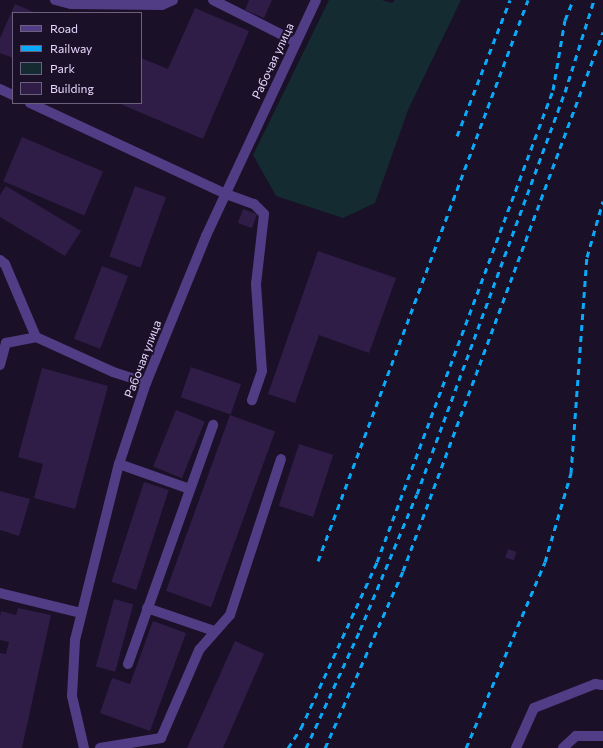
<!DOCTYPE html>
<meta charset="utf-8">
<style>
body{margin:0}
#map{position:relative;width:603px;height:748px;overflow:hidden;background:#1a1027;font-family:Commissioner,sans-serif}
div>[style]{position:absolute}
[style*='--x']{left:calc(var(--x)*1px);top:calc(var(--y)*1px);width:calc(var(--w)*1px);rotate:calc(var(--a)*1deg)}
.green>*{inset:0;background:#132b31}
.building>*{inset:0;background:#2f1d48;transform-origin:0 0}
.minor>*{height:10px;margin:-5px;padding:0 5px;transform-origin:5px;border-radius:5px;background:#503d85}
.rail>*{height:3px;margin-top:-1.5px;transform-origin:0;background:repeating-linear-gradient(90deg,#09aaf9 0 6px,transparent 0 11px)}
span{translate:-50% -50%;white-space:nowrap;text-align:center;line-height:1.15;-webkit-text-stroke:3.5px #1a1027;paint-order:stroke}
.street-label{font-size:12px;color:#e5d8fe}
.legend{position:absolute;left:12px;top:12px;width:130px;height:92px;box-sizing:border-box;background:#1a1027;border:1px solid #6b607d;margin:0;padding:5px 7px;list-style:none;font-size:12px;color:#e5d8fe}
.legend li{display:flex;align-items:center;gap:8px;height:20px}
.legend b{width:20px;border:1px solid #6b607d}
</style>
<div id="map">
<div class="green">
<i style="clip-path:polygon(329px 0,382px 0,392px 3px,395px 0,461px 0,408px 110px,375px 203px,343px 218px,276px 196px,253px 155px)"></i>
</div>
<div class="building">
<i style="clip-path:polygon(249px 0,272px 0,264px 18px,245px 10px)"></i>
<i style="clip-path:polygon(15px 4px,36px 13px,13px 13px,13px 58px,0 53px,0 38px)"></i>
<i style="clip-path:polygon(195px 8px,249px 31px,203px 139px,118px 103px,141px 103px,141px 58px,168px 69px)"></i>
<i style="left:22px;top:137px;width:88px;height:48px;rotate:23deg"></i>
<i style="clip-path:polygon(6px 186px,81px 231px,65px 256px,0 217px,0 195px)"></i>
<i style="left:135px;top:186px;width:33px;height:75px;rotate:20deg"></i>
<i style="left:243px;top:209px;width:15px;height:15px;rotate:20deg"></i>
<i style="clip-path:polygon(318px 251px,396px 278px,369px 353px,319px 335px,295px 403px,268px 394px)"></i>
<i style="left:102px;top:266px;width:28px;height:78px;rotate:21deg"></i>
<i style="left:191px;top:367px;width:53px;height:32px;rotate:19deg"></i>
<i style="clip-path:polygon(42px 368px,108px 386px,75px 509px,34px 498px,43px 464px,18px 457px)"></i>
<i style="left:176px;top:410px;width:31px;height:61px;rotate:22deg"></i>
<i style="left:230px;top:415px;width:48px;height:187px;rotate:20deg"></i>
<i style="left:299px;top:444px;width:36px;height:65px;rotate:18deg"></i>
<i style="left:144px;top:482px;width:26px;height:105px;rotate:18deg"></i>
<i style="clip-path:polygon(0 491px,30px 499px,19px 536px,0 530px)"></i>
<i style="left:508px;top:549px;width:9px;height:9px;rotate:18deg"></i>
<i style="left:114px;top:599px;width:20px;height:70px;rotate:15deg"></i>
<i style="clip-path:polygon(18px 608px,51px 615px,22px 748px,0 748px,0 653px,6px 654px,9px 642px,0 640px,0 616px,1px 611px,16px 615px)"></i>
<i style="clip-path:polygon(153px 621px,186px 633px,150px 731px,100px 713px,112px 678px,130px 684px)"></i>
<i style="clip-path:polygon(235px 641px,264px 654px,223px 748px,187px 748px)"></i>
</div>
<div class="minor">
<i style="--x:55;--y:0;--w:16;--a:14"></i>
<i style="--x:71;--y:4;--w:91;--a:0.6"></i>
<i style="--x:162;--y:5;--w:12;--a:-24"></i>
<i style="--x:213;--y:0;--w:93;--a:26.8"></i>
<i style="--x:0;--y:89;--w:14;--a:25"></i>
<i style="--x:30;--y:103;--w:216;--a:24.9"></i>
<i style="--x:226;--y:194;--w:30;--a:20"></i>
<i style="--x:254;--y:204;--w:14;--a:45"></i>
<i style="--x:264;--y:214;--w:70;--a:96.5"></i>
<i style="--x:256;--y:284;--w:87;--a:86.1"></i>
<i style="--x:262;--y:371;--w:31;--a:109"></i>
<i style="--x:0;--y:260;--w:6;--a:39"></i>
<i style="--x:5;--y:264;--w:79;--a:67"></i>
<i style="--x:36;--y:337;--w:85;--a:24.4"></i>
<i style="--x:113;--y:372;--w:35;--a:18"></i>
<i style="--x:0;--y:365;--w:23;--a:-75"></i>
<i style="--x:6;--y:343;--w:31;--a:-11"></i>
<i style="--x:119;--y:464;--w:75;--a:19.4"></i>
<i style="--x:0;--y:593;--w:83;--a:13.9"></i>
<i style="--x:147;--y:608;--w:71;--a:18.9"></i>
<i style="--x:128;--y:664;--w:254;--a:-70.4"></i>
<i style="--x:84;--y:748;--w:53;--a:-103"></i>
<i style="--x:72;--y:696;--w:56;--a:-86.9"></i>
<i style="--x:75;--y:640;--w:181;--a:-76"></i>
<i style="--x:119;--y:464;--w:85;--a:-71.6"></i>
<i style="--x:146;--y:383;--w:159;--a:-67.8"></i>
<i style="--x:206;--y:236;--w:260;--a:-65"></i>
<i style="--x:100;--y:748;--w:62;--a:-9.3"></i>
<i style="--x:161;--y:738;--w:96;--a:-66.6"></i>
<i style="--x:199;--y:650;--w:47;--a:-48.5"></i>
<i style="--x:230;--y:615;--w:164;--a:-71.9"></i>
<i style="--x:516;--y:748;--w:44;--a:-65.8"></i>
<i style="--x:534;--y:708;--w:66;--a:-21.5"></i>
<i style="--x:595;--y:684;--w:8;--a:7"></i>
<i style="--x:563;--y:748;--w:18;--a:-43"></i>
<i style="--x:576;--y:736;--w:27;--a:0"></i>
</div>
<div class="rail">
<i style="--x:457;--y:136;--w:146;--a:-68.7"></i>
<i style="--x:318;--y:561;--w:599;--a:-69.48"></i>
<i style="--x:288;--y:748;--w:24;--a:-57"></i>
<i style="--x:301;--y:728;--w:183;--a:-65.4"></i>
<i style="--x:377;--y:562;--w:504;--a:-69.55"></i>
<i style="--x:553;--y:90;--w:71;--a:-80.3"></i>
<i style="--x:565;--y:20;--w:22;--a:-68"></i>
<i style="--x:306;--y:748;--w:130;--a:-65.4"></i>
<i style="--x:360;--y:630;--w:147;--a:-67.3"></i>
<i style="--x:417;--y:494;--w:428;--a:-69.8"></i>
<i style="--x:565;--y:92;--w:96;--a:-72.5"></i>
<i style="--x:325;--y:748;--w:193;--a:-66.2"></i>
<i style="--x:403;--y:571;--w:575;--a:-69.64"></i>
<i style="--x:466;--y:748;--w:202;--a:-67"></i>
<i style="--x:545;--y:562;--w:93;--a:-73.7"></i>
<i style="--x:571;--y:473;--w:217;--a:-85.8"></i>
<i style="--x:587;--y:257;--w:58;--a:-74.1"></i>
</div>
<div class="street-label">
<span style="left:273px;top:61px;rotate:-65deg">Рабочая улица</span>
<span style="left:143px;top:359px;rotate:-69deg">Рабочая улица</span>
</div>
<ul class="legend">
<li><b style="height:5px;background:#503d85"></b>Road</li>
<li><b style="height:5px;background:#09aaf9"></b>Railway</li>
<li><b style="height:11px;background:#132b31"></b>Park</li>
<li><b style="height:11px;background:#2f1d48"></b>Building</li>
</ul>
</div>
